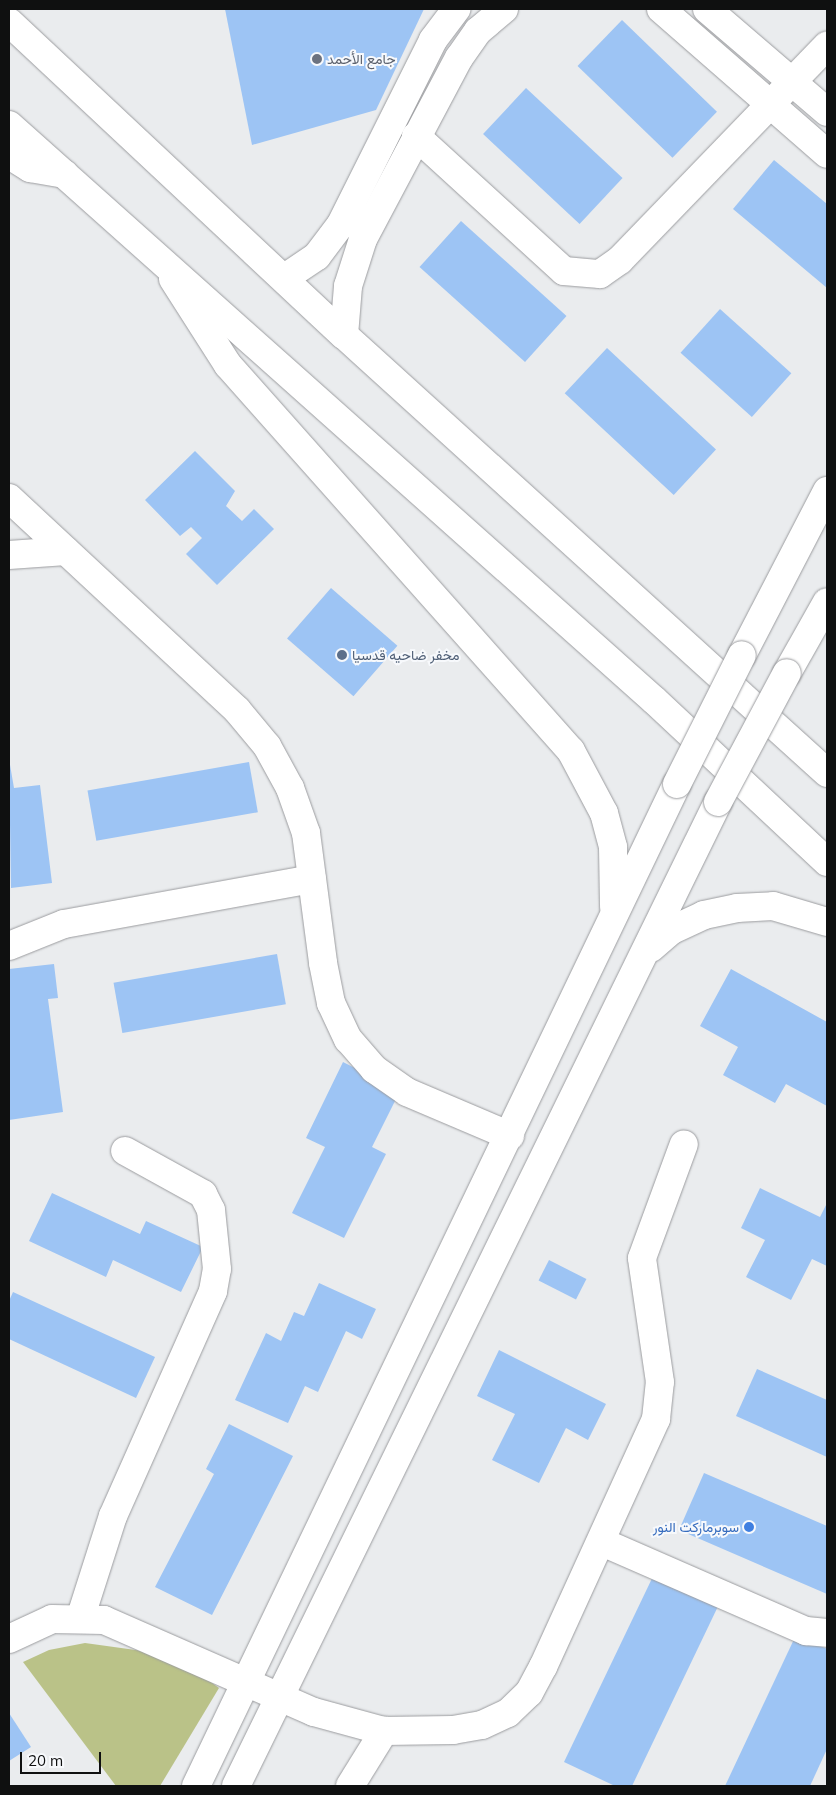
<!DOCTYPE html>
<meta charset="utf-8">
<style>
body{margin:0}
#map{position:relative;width:836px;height:1795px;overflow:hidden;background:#eaecee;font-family:Mulish,Vazirmatn,sans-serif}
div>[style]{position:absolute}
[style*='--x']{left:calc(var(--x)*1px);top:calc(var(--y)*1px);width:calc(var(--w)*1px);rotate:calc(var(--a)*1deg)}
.green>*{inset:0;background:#bac288}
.building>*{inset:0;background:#9dc4f4;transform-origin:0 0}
.roads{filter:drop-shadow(0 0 1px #9b9c9f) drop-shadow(0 0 1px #9b9c9f)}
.minor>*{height:28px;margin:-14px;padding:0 14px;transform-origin:14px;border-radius:14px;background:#fff}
.major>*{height:28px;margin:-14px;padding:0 14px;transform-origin:14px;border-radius:14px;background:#fff}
.bridges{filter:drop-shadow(0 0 1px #9b9c9f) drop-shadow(0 0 1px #9b9c9f)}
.major-bridge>*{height:28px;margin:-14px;padding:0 14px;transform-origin:14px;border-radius:14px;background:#fff}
.dots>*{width:14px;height:14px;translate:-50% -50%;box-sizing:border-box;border:2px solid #f7f9fc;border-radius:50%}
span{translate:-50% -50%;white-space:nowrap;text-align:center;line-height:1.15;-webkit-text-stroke:4px #f7f9fc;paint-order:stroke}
.worship-label{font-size:14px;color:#5b616d}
.left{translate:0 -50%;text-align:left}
.service-label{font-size:14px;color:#4e5e75}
.shop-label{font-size:14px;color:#366cbe}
.right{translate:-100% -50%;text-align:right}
.frame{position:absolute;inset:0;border:10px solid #0f1010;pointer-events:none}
.scale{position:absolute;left:20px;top:1752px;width:81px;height:22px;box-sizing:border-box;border:2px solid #0f1010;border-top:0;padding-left:6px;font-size:15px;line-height:18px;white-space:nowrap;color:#0f1010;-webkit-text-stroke:4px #f7f9fc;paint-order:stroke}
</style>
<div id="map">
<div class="green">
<i style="clip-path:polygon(85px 1643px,150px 1652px,197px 1672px,219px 1688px,160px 1786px,116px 1786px,23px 1662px,49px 1650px)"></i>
</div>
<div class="building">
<i style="clip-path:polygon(225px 9px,424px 9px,376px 110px,252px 145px)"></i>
<i style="left:622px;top:20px;width:132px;height:64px;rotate:44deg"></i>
<i style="left:526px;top:88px;width:132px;height:63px;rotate:43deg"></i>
<i style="clip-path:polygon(774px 160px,827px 204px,827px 288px,733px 209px)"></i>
<i style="left:461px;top:221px;width:142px;height:62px;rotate:42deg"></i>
<i style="left:720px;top:309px;width:96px;height:59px;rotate:42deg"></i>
<i style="left:607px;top:348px;width:149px;height:62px;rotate:43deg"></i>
<i style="clip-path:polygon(195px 451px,235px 491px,226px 506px,242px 521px,254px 509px,274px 529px,217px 585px,186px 554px,202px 538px,191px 527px,180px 536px,145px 500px)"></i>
<i style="left:331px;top:588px;width:88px;height:67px;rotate:41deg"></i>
<i style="clip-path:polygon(9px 759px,14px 788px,40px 785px,52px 883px,11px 888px)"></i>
<i style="left:249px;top:762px;width:51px;height:164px;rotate:80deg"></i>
<i style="left:277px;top:954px;width:51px;height:166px;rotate:80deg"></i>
<i style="clip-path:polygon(54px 964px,58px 998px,48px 999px,63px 1112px,9px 1120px,9px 969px)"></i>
<i style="clip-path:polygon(731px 969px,827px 1022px,827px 1106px,786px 1084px,775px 1103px,723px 1075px,738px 1047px,700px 1026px)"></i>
<i style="clip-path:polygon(343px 1062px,400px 1091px,372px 1147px,386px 1154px,344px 1238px,292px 1213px,325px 1147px,306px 1138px)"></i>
<i style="clip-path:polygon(760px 1188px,820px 1217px,827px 1203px,827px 1266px,812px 1259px,791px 1300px,746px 1277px,765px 1240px,741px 1228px)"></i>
<i style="clip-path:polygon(52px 1193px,140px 1234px,146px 1221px,203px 1247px,181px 1292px,113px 1260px,106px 1277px,29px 1241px)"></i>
<i style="left:549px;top:1260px;width:42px;height:23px;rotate:27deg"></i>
<i style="clip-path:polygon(319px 1283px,376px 1309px,362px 1339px,346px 1331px,318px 1392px,305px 1386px,288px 1423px,235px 1400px,266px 1333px,281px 1341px,294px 1312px,304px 1316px)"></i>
<i style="clip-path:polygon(13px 1292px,155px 1357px,136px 1398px,9px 1339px,9px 1301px)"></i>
<i style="clip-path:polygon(499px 1350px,606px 1404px,588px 1440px,566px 1428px,539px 1483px,492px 1460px,515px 1414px,477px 1396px)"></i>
<i style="clip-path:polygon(757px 1369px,827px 1400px,827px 1457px,736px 1416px)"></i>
<i style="clip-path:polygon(229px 1424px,293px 1456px,212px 1615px,155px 1587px,214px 1474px,206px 1469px)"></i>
<i style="clip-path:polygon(704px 1473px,827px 1526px,827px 1594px,679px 1530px)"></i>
<i style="clip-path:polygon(657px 1568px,722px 1598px,632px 1786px,615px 1786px,564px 1762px)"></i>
<i style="clip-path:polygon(796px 1635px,827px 1649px,827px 1749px,810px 1786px,725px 1786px)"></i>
<i style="clip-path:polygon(9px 1713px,31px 1747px,9px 1761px)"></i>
</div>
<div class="roads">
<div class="minor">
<i style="--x:661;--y:9;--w:220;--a:41.1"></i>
<i style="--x:707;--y:9;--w:158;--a:40.6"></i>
<i style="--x:416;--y:136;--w:200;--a:42.4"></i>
<i style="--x:564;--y:271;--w:36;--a:5"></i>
<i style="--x:600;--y:274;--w:24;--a:-35"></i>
<i style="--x:620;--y:260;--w:298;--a:-46"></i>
<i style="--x:9;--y:155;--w:25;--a:32"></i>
<i style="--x:30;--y:168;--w:35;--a:10"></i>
<i style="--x:286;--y:277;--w:37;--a:-34"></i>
<i style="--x:317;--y:256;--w:38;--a:-53"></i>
<i style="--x:340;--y:226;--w:208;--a:-63.4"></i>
<i style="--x:433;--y:40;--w:39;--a:-53"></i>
<i style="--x:344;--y:335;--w:49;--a:-85.3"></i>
<i style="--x:348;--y:286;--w:49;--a:-72.3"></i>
<i style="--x:363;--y:239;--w:205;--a:-62.1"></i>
<i style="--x:459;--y:58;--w:33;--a:-55"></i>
<i style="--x:478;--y:31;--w:34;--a:-40"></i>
<i style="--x:9;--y:498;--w:311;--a:42.9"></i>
<i style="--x:237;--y:710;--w:47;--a:50.2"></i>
<i style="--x:267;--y:746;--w:48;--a:61.3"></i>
<i style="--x:290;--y:788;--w:48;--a:70.4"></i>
<i style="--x:306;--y:833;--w:131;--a:82.5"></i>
<i style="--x:323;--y:963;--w:41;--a:78.7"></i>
<i style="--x:331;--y:1003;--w:40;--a:65"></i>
<i style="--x:348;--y:1039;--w:40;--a:49"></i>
<i style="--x:374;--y:1069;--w:40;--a:34.9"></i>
<i style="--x:407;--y:1092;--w:112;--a:23.1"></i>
<i style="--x:9;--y:555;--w:57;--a:-4"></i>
<i style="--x:9;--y:946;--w:59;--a:-21.8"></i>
<i style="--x:64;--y:924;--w:252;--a:-10.3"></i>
<i style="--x:602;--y:1542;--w:223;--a:23.6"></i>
<i style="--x:806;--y:1631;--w:21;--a:5"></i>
<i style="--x:81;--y:1616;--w:105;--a:-72.3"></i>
<i style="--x:113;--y:1516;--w:246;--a:-66"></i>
<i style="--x:213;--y:1291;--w:22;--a:-80"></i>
<i style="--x:217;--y:1269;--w:59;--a:-95.8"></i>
<i style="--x:211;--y:1210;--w:18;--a:-117"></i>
<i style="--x:203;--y:1194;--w:89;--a:-151.1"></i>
<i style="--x:9;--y:1639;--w:47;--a:-24.9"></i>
<i style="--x:52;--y:1619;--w:52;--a:1.1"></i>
<i style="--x:104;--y:1620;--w:229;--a:23.7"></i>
<i style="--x:314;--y:1712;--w:73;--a:15.2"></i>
<i style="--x:384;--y:1731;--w:69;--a:-0.8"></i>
<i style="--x:453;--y:1730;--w:29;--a:-10"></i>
<i style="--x:482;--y:1725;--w:29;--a:-25"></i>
<i style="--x:508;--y:1713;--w:29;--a:-44"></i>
<i style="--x:529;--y:1693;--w:30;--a:-62"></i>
<i style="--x:543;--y:1667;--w:273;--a:-65.5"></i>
<i style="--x:656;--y:1419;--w:37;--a:-84"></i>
<i style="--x:660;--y:1382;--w:125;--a:-98.3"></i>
<i style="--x:642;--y:1258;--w:121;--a:-69.8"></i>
<i style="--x:350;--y:1786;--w:65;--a:-58.3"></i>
</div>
<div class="major">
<i style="--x:9;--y:22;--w:458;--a:43.1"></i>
<i style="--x:344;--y:335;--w:652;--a:42.2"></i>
<i style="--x:9;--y:125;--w:864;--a:41.72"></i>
<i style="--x:654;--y:700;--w:237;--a:43.1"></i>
<i style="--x:173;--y:279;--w:102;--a:57.4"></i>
<i style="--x:228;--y:365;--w:516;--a:48.38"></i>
<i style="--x:571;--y:751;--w:70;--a:62"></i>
<i style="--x:604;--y:813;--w:35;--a:75"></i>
<i style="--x:613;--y:847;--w:60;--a:89"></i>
<i style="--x:742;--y:655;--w:185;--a:-62.6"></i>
<i style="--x:787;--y:673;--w:81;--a:-60.6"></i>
<i style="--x:651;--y:948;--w:28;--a:-41"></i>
<i style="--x:672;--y:930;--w:35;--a:-25"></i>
<i style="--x:704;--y:915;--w:34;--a:-12"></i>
<i style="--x:737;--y:908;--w:36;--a:-3"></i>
<i style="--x:773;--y:906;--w:56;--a:16.5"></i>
<i style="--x:196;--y:1786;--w:1111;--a:-64.36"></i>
<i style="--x:236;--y:1786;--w:1096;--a:-63.9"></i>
</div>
</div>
<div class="bridges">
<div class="major-bridge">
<i style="--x:677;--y:784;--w:144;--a:-63.3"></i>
<i style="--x:718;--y:802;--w:146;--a:-61.9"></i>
</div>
</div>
<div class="dots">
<i style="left:317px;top:59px;background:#6b7280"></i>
<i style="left:342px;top:655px;background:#5c6f8a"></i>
<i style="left:749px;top:1527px;background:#3f7fe0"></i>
</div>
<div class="worship-label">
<span class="left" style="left:327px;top:59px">جامع الأحمد</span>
</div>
<div class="service-label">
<span class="left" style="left:352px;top:655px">مخفر ضاحيه قدسيا</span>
</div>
<div class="shop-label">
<span class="right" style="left:739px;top:1527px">سوبرماركت النور</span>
</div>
<div class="frame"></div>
<div class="scale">20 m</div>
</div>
